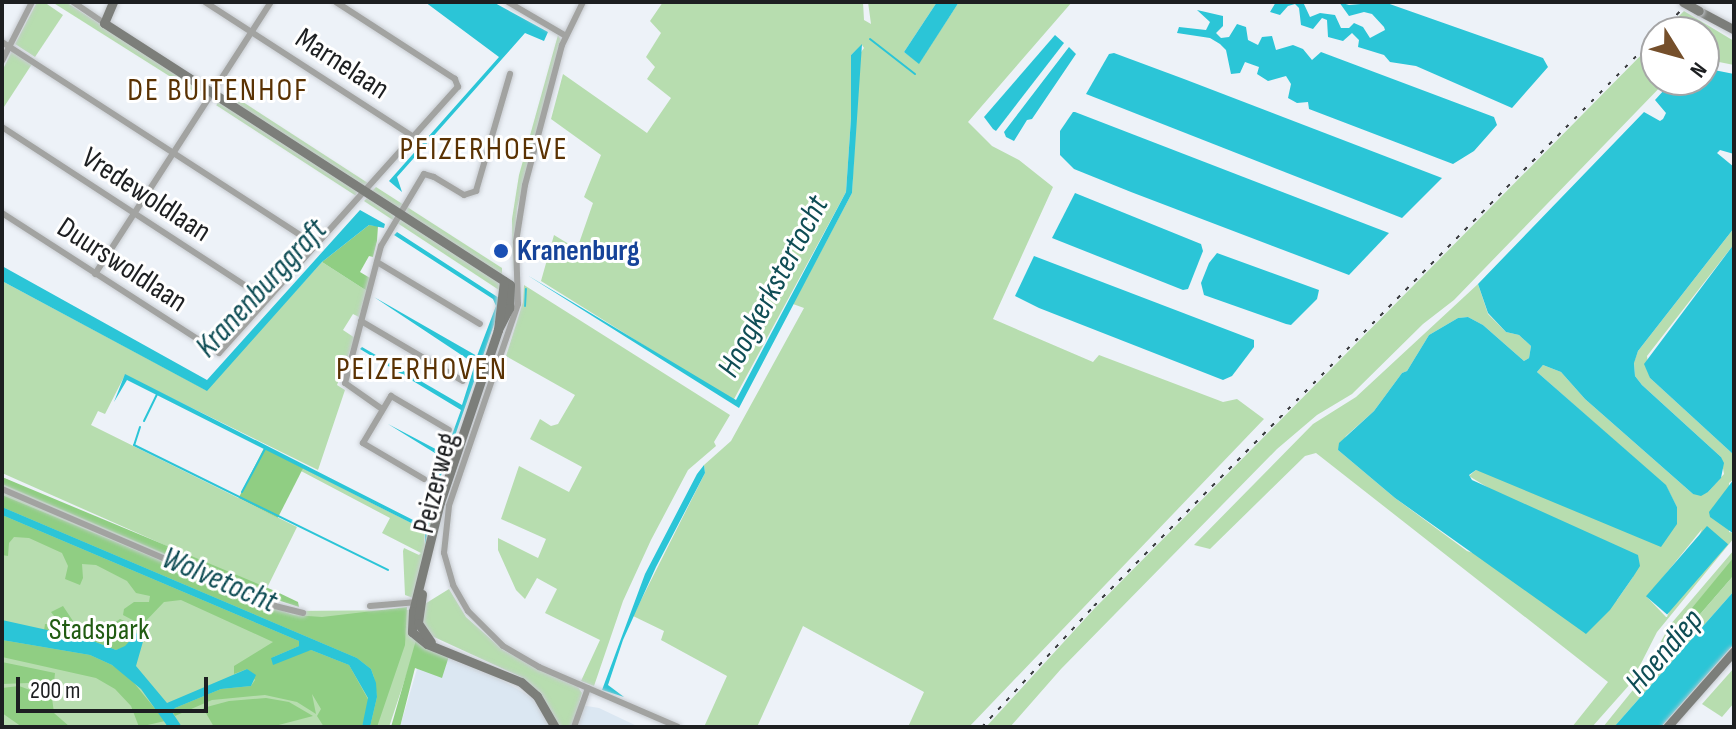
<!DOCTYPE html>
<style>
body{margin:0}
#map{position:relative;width:1736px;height:729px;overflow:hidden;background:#edf2f8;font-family:"Sofia Sans Condensed",sans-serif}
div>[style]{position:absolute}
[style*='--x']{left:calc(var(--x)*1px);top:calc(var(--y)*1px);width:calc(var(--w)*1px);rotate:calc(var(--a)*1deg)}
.built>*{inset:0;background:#dbe7f2}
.green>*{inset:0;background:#b7ddaf;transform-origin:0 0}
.forest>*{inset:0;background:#90ce83;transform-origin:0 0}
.water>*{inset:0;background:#2bc5d7;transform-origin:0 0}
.stream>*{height:2px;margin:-1px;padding:0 1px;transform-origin:1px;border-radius:1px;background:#2bc5d7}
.roads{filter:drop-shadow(0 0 2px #c8ccd1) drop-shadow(0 0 2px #c8ccd1)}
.street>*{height:6px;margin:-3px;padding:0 3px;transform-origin:3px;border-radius:3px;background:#a2a3a1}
.secondary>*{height:9px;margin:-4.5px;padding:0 4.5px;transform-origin:4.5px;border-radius:4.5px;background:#7c7e7a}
.rail>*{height:2px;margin-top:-1px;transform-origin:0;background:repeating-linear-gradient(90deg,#383a3d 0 4px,transparent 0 12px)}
.bridges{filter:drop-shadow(0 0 2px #c8ccd1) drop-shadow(0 0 2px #c8ccd1)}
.secondary-bridge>*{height:9px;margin:-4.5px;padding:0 4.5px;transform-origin:4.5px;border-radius:4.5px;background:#7c7e7a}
.dots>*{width:22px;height:22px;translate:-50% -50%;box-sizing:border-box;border:4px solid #fff;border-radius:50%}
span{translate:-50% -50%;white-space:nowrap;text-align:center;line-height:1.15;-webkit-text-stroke:6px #fff;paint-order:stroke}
.street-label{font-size:30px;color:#1d1f21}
.transit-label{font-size:30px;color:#164399;font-weight:700}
.left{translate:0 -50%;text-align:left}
.park-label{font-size:30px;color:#215c12}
.neighbourhood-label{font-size:32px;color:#5a3203;letter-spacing:2px}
.water-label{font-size:32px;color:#0f4d55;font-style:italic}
.frame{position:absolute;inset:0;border:4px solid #1d1f21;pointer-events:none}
.north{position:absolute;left:1640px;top:16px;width:80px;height:80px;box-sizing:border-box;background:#fff;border:2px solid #a5a5a6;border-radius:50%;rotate:127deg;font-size:22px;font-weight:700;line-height:32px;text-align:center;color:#1d1f21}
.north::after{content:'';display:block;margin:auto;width:28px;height:36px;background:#754f2b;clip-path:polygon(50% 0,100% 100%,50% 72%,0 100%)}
.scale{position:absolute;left:16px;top:677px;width:192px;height:36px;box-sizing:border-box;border:4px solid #1d1f21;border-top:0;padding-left:10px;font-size:24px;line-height:28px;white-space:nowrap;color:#1d1f21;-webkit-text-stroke:6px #fff;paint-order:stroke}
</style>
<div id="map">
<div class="built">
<i style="clip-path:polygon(424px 645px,477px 666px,531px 697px,599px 708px,639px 727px,400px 727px)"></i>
</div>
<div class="green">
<i style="clip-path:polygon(37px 2px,44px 2px,63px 15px,35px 57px,15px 44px)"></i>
<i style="clip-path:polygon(52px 2px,66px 2px,204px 92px,201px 96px)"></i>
<i style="clip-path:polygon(663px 2px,863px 2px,864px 20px,871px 24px,868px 2px,937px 2px,904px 52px,919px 63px,959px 2px,1072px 2px,968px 122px,992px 146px,1019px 160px,1053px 187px,993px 319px,1093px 362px,1099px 355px,1223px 402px,1237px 399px,1264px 419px,969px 727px,908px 727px,924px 692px,803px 626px,757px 727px,704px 727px,727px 676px,661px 640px,664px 631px,633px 616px,705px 473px,704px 465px,731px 441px,804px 308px,793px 304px,852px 193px,859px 55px,864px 48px,862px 45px,851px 55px,851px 118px,846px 192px,733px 401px,541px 281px,554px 235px,577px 249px,593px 203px,584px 197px,601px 155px,551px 119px,563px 74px,647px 133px,671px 98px,647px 79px,655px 67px,646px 57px,661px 33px,650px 21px)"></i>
<i style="clip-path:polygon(1684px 11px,1734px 41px,1734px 65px,1704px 59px,1704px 32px,1663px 32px)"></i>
<i style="clip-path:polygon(558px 35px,561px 40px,517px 208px,513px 272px,512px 219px,519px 175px)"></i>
<i style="clip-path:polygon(1656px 40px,1656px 80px,1667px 80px,1454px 300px,1423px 324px,1352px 394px,1317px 415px,1277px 449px,1061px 669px,1010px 727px,986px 727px,1094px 609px)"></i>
<i style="clip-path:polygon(12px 51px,32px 64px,2px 110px,2px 71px)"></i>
<i style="left:226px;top:91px;width:170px;height:5px;rotate:33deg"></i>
<i style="left:219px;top:101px;width:166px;height:5px;rotate:33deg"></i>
<i style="clip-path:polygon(376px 187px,502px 268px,502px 276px,372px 191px)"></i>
<i style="clip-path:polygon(367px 198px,497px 280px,502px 292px,364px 201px)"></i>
<i style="clip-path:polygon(evenodd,1734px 228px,1734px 244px,1647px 356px,1650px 378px,1734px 455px,1734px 479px,1729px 483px,1729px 532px,1734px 533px,1734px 538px,1657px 632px,1631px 683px,1592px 727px,1572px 727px,1608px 682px,1316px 453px,1305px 456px,1210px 549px,1194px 545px,1313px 424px,1356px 397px,1478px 284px,1488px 314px,1506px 332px,1519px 335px,1531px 346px,1529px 358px,1524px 361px,1483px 325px,1468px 317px,1458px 318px,1429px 335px,1407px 371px,1402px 373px,1374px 411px,1346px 436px,1338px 450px,1395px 498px,1467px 551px,1617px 600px,1633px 577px,1469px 476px,1476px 470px,1677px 507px,1666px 486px,1537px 372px,1543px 365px,1561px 372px,1585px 399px,1693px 494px,1708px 492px,1724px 474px,1721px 457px,1642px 385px,1635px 376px,1634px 362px,1638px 351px,1734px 228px,1702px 529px,1667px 617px,1666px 617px,1647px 597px,1702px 529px)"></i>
<i style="clip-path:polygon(322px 262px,367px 291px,359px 317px,353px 314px,343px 330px,355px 338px,337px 385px,345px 390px,318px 470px,125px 375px,105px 414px,98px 411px,91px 425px,297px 527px,266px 590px,2px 473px,2px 281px,206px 390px)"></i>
<i style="clip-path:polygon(524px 285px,730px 415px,714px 442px,716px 446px,688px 470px,651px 540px,623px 601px,594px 686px,581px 681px,600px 640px,545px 613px,557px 589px,537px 578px,525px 599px,516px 590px,498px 550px,498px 538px,538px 558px,546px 539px,501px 519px,519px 466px,569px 492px,582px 467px,530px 439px,540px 419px,551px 426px,558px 424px,575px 395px,506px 356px,523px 302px)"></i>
<i style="clip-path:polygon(303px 468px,425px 530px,424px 545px,434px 499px,438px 500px,413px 598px,405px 595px,403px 551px,404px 548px,419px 555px,421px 553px,382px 533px,390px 518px,301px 471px)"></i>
<i style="clip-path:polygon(2px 477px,289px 611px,415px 610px,449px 589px,466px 617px,503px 650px,578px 687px,582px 693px,576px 715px,571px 725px,559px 727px,544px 699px,521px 677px,421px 631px,389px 727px,2px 727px)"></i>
<i style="clip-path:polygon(1734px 550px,1734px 557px,1677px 641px,1734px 575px,1734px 591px,1614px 727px,1603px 727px,1637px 685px,1670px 625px)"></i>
<i style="clip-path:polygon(1734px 668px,1734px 703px,1722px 717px,1702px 704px)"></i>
</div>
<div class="forest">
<i style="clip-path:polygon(369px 225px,378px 226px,377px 241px,373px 257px,369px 256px,360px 272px,370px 278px,367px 291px,322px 262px)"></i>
<i style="left:264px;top:448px;width:44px;height:56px;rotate:27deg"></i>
<i style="clip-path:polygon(2px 477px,275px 591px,298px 602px,299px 607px,256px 593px,2px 484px)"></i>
<i style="clip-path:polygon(2px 495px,293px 615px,322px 617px,407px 607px,405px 645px,377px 727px,370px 727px,377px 697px,374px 677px,371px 669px,357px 658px,2px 507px)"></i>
<i style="clip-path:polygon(2px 515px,299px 641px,299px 646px,271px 658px,311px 650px,349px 665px,369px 701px,362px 727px,324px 727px,317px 716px,321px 709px,312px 694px,316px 714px,297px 702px,265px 695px,212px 700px,175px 716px,172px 711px,175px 708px,221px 689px,251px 686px,255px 680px,247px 669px,234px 674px,234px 666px,273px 642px,181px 600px,164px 602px,142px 625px,123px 615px,124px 609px,134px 602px,149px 602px,150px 596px,136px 593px,127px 581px,96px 565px,82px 564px,83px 578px,80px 585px,65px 579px,68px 566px,62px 553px,29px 538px,14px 537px,9px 543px,8px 556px,2px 555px)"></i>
<i style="clip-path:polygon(1734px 557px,1734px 575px,1676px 642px,1673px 631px)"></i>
<i style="clip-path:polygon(63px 606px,73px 621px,84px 628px,103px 631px,120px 619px,135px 626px,132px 630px,137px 633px,125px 647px,116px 650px,88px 639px,44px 631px,45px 624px,55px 625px,58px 621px,51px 612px)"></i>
<i style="clip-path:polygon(2px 640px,90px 655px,112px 665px,130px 678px,165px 721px,139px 727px,131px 706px,115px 689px,96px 678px,2px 657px)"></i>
<i style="clip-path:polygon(416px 640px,449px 656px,442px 678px,415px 668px,400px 727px,391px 727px)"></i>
<i style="clip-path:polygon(2px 662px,55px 673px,53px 693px,28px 683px,2px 684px)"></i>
<i style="clip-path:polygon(19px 686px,52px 698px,54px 713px,70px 727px,22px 727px,2px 713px,2px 688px)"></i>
<i style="clip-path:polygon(266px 698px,289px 702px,313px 716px,271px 727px,214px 727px,203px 708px,229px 701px)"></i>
</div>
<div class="water">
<i style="clip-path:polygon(425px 2px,493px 2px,548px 32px,544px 41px,525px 33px,397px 177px,402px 192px,389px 181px,499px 57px)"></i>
<i style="clip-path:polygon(937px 2px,959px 2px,919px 64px,904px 52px)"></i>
<i style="clip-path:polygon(1276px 2px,1303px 2px,1310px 17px,1320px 13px,1335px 15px,1341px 28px,1349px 28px,1354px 23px,1363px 27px,1370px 38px,1385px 30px,1384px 27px,1372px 14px,1364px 12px,1349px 16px,1339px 2px,1349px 5px,1384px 2px,1543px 58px,1548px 67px,1512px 108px,1416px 66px,1390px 62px,1384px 55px,1358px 47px,1359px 40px,1352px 33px,1343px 41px,1328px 37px,1327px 20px,1322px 18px,1313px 29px,1301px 25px,1299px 8px,1295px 4px,1288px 6px,1280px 15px,1270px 12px)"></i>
<i style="clip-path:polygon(1197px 10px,1223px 16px,1223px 26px,1216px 33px,1221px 38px,1229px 37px,1237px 24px,1246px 27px,1248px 40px,1258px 45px,1262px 37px,1272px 36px,1276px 50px,1293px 45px,1303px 49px,1312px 60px,1321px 52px,1494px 117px,1497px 125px,1474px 151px,1453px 164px,1309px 109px,1308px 102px,1297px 103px,1288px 98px,1291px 84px,1286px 76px,1268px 81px,1257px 74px,1259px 67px,1245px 62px,1240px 73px,1231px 74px,1226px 50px,1220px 44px,1210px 38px,1177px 33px,1179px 27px,1206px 30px,1210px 22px)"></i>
<i style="clip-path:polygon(1055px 35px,1064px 43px,996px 131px,993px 129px,984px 117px)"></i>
<i style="clip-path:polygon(862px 44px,852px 193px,739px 408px,527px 275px,736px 400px,846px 192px,851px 118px,851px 55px)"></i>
<i style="clip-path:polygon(1069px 47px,1076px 54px,1032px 119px,1027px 120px,1014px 141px,1006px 137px,1004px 132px)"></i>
<i style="clip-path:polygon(1114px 53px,1184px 79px,1442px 178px,1402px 218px,1086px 94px,1109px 54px)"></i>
<i style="clip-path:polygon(1704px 68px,1734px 74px,1734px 154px,1720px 150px,1717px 153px,1734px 167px,1734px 228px,1638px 351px,1634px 363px,1635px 376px,1642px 385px,1721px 457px,1724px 463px,1721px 478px,1708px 492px,1701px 496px,1693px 494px,1585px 399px,1561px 372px,1543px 365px,1537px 372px,1666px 485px,1677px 507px,1677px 524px,1661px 547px,1476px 470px,1469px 475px,1472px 480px,1638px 555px,1640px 566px,1633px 577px,1610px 610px,1586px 634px,1395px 498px,1338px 450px,1339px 443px,1374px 411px,1402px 373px,1407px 371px,1429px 335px,1458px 318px,1468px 317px,1483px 325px,1524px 361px,1529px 358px,1531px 346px,1519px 335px,1506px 332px,1488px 313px,1478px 284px,1644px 112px,1660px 121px,1663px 119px,1666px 113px,1655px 100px,1665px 89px,1676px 80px,1704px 80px)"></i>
<i style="clip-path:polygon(1073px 112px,1075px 112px,1389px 233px,1349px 275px,1131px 192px,1074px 169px,1060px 155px,1060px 131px)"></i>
<i style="clip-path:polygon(1075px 193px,1201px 244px,1203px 251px,1188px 289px,1183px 290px,1052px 238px)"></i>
<i style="clip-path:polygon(360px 210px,385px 224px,384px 228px,369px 225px,322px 262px,207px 391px,2px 281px,2px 266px,207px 380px)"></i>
<i style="clip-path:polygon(397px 232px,499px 298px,497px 316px,436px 490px,443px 458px,388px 424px,445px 454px,461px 410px,360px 349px,362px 347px,462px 405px,475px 364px,374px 297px,477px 356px,496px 306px,493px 299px,394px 235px)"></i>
<i style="clip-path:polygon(1734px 244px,1734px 455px,1650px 378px,1644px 364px)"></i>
<i style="clip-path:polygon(1217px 253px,1319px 290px,1317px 299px,1291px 325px,1286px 324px,1204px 295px,1201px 283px,1209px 263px)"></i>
<i style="clip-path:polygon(1034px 256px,1254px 340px,1254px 347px,1232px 376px,1223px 380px,1039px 308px,1015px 296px)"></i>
<i style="clip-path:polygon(125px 374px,423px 525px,434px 499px,425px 545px,425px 530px,127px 380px,114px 402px)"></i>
<i style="clip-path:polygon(704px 465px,705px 473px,656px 567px,623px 640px,608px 685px,624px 697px,602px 690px,645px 574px,697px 474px)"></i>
<i style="clip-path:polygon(1734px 479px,1734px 534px,1710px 517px,1709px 512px)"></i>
<i style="clip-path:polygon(2px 507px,357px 658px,371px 669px,376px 683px,377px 697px,370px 727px,362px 727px,368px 698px,349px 665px,311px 650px,273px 665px,271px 658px,299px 646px,299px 641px,2px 515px)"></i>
<i style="left:1707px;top:526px;width:28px;height:93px;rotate:41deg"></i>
<i style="clip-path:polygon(1734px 591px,1734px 644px,1661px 727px,1614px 727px)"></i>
<i style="clip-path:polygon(2px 620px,88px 639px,116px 650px,125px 646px,137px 633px,144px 638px,136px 666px,167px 703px,247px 669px,256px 675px,251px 686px,221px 689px,175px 708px,172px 712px,182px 727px,168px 727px,141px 689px,112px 665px,90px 655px,2px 640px)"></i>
</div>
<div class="stream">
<i style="--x:870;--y:39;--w:57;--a:37.9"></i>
<i style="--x:525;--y:306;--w:17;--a:-87"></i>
<i style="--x:144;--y:421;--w:30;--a:-64"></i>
<i style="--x:140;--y:427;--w:19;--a:108"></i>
<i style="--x:134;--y:445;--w:283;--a:26.2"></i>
<i style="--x:242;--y:492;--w:51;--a:-61.9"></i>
</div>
<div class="roads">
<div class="street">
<i style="--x:73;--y:2;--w:37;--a:34"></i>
<i style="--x:205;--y:2;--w:249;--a:32.9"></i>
<i style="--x:508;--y:2;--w:67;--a:30.4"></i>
<i style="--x:583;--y:2;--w:48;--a:116"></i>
<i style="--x:562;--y:45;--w:145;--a:104.8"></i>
<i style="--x:525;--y:185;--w:58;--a:99"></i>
<i style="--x:516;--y:242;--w:62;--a:88.2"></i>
<i style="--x:518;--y:304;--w:213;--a:108.9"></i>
<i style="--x:449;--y:506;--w:47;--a:96.1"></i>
<i style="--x:444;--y:553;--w:33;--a:74"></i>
<i style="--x:453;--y:585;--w:30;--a:60"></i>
<i style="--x:468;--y:611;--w:49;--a:45"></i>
<i style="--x:503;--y:646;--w:42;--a:30.3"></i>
<i style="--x:539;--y:667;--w:151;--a:23.3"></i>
<i style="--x:2;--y:42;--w:374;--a:32.9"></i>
<i style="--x:2;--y:61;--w:66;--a:-63"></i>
<i style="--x:2;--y:127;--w:316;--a:33.1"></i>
<i style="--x:2;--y:213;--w:258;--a:32.8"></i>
<i style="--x:219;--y:353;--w:358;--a:-48.1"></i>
<i style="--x:458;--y:87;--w:9;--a:-111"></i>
<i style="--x:455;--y:79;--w:142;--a:-147.1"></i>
<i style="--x:377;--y:262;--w:120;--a:31"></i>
<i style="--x:95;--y:274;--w:324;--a:-57.1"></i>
<i style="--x:361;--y:321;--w:118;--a:30.5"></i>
<i style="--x:382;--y:409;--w:45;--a:-144.9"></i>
<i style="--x:345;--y:383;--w:142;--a:-75.3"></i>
<i style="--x:381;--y:246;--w:84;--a:-59.2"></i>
<i style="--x:424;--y:174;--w:10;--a:17"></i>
<i style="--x:434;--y:177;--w:35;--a:31"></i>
<i style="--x:464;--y:195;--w:13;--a:-18"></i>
<i style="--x:476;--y:191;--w:122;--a:-73.8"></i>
<i style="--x:424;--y:479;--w:71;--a:-149.5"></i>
<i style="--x:363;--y:443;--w:55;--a:-59.2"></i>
<i style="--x:391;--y:396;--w:67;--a:30.4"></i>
<i style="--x:2;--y:489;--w:297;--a:23.2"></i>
<i style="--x:275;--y:606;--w:29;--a:14"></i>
<i style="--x:370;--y:606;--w:48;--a:-4.8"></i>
<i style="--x:574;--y:727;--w:41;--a:-70.3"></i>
</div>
<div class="secondary">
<i style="--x:113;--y:2;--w:23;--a:113"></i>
<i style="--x:104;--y:23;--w:483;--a:32.8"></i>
<i style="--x:510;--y:285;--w:23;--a:92"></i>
<i style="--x:509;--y:308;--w:25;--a:117"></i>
<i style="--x:1699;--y:11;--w:40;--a:28"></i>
<i style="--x:504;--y:281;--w:49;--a:97"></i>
<i style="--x:498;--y:330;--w:182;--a:108.6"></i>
<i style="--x:440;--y:502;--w:112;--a:103.9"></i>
<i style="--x:413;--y:611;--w:21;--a:93"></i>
<i style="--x:412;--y:632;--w:19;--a:39"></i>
<i style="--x:427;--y:644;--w:101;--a:22"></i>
<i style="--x:521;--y:682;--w:21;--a:41"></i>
<i style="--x:537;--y:696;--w:36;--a:60"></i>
<i style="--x:422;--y:594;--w:29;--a:98"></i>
<i style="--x:418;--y:623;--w:23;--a:56"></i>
<i style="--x:1667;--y:727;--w:101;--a:-48.6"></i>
</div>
</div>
<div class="rail">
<i style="--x:1660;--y:32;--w:42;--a:-46"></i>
<i style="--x:982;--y:727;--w:165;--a:-47.2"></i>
<i style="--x:1094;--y:606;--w:800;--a:-45.4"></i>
</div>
<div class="bridges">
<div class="secondary-bridge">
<i style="--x:1683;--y:2;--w:18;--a:29"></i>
</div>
</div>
<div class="dots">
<i style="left:501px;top:251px;background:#1a4fb4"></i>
</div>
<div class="street-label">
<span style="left:342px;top:64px;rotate:33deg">Marnelaan</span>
<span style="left:146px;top:195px;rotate:33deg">Vredewoldlaan</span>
<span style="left:122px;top:265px;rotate:33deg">Duurswoldlaan</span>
<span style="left:436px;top:483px;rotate:-76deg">Peizerweg</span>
</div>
<div class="transit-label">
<span class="left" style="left:517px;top:251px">Kranenburg</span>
</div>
<div class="park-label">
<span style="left:99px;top:630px">Stadspark</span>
</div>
<div class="neighbourhood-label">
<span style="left:218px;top:91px">DE BUITENHOF</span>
<span style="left:484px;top:150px">PEIZERHOEVE</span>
<span style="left:422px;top:370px">PEIZERHOVEN</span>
</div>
<div class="water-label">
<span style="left:774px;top:287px;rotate:-62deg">Hoogkerkstertocht</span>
<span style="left:262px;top:289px;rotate:-47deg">Kranenburggraft</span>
<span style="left:219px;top:581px;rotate:23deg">Wolvetocht</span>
<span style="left:1665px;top:652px;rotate:-49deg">Hoendiep</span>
</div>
<div class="frame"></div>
<div class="north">N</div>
<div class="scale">200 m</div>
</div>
